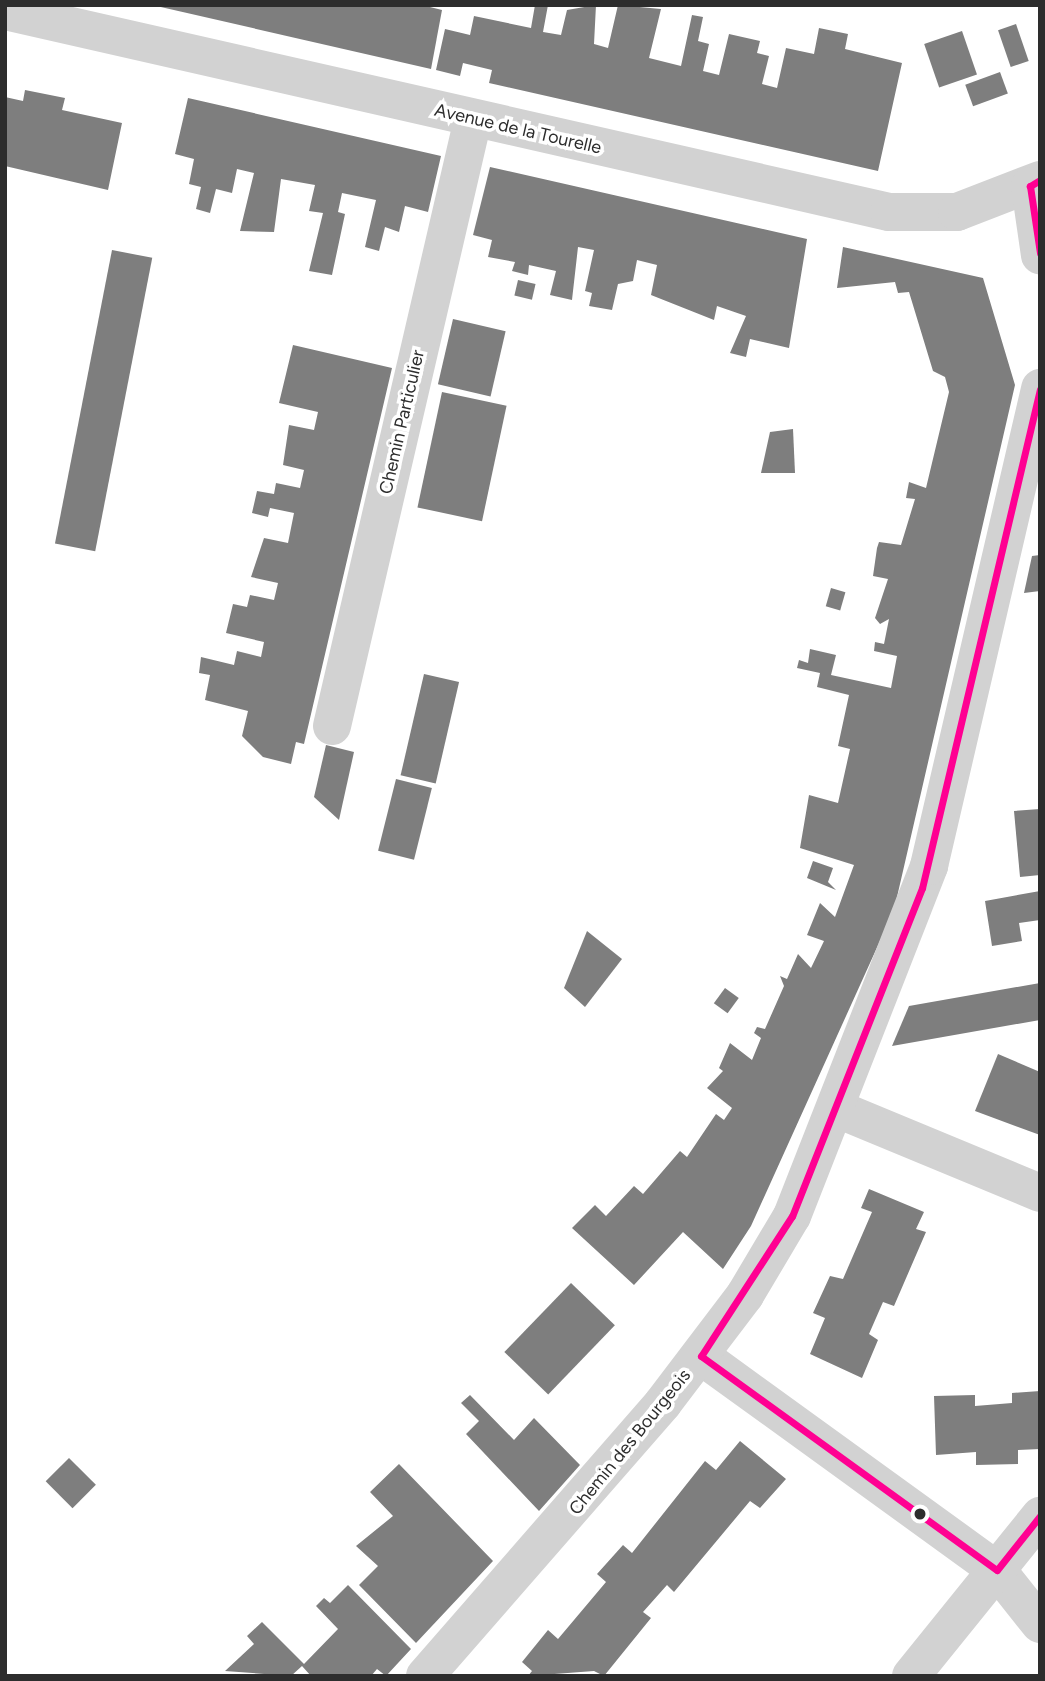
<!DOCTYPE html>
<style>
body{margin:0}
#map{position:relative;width:1045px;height:1681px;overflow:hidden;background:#fff;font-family:Figtree,sans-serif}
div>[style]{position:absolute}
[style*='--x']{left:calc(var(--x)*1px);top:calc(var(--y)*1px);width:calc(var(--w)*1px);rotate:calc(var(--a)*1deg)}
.building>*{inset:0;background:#7e7e7e;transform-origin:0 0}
.minor>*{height:38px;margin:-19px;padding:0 19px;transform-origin:19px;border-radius:19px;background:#d2d2d2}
.bus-1>*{height:7px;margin:-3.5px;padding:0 3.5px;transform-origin:3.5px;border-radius:3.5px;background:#ff0092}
.dots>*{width:19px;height:19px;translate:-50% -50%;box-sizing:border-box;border:4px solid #fff;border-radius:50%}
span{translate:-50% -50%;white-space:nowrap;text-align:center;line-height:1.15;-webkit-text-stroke:7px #fff;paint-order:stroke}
.street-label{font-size:18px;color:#2d2d2d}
.frame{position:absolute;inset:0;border:7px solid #2d2d2d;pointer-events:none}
</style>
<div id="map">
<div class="building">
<i style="clip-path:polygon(152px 5px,422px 5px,442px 10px,431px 69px)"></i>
<i style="clip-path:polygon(535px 5px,548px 5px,543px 32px,561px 35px,567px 10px,596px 5px,594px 44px,608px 48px,618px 5px,661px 9px,649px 58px,681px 66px,692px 15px,703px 17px,698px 41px,709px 44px,703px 71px,719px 75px,729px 34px,760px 41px,757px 53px,769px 56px,762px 84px,777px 88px,786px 48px,814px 54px,819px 28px,848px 34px,845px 49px,902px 63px,878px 171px,489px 83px,492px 70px,463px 63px,460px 76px,436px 70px,445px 29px,470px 35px,474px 16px,531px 28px)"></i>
<i style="left:1016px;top:24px;width:39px;height:19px;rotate:71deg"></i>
<i style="left:962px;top:31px;width:46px;height:40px;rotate:71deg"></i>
<i style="left:1000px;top:72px;width:23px;height:37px;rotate:70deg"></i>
<i style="clip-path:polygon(25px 90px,65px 98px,62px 110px,122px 123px,108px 190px,5px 166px,5px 97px,23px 101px)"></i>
<i style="clip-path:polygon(188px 98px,441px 156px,428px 212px,405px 206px,399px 232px,385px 227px,379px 251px,365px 247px,376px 200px,342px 193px,338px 212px,345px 214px,332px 275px,309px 271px,323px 213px,309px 211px,315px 185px,281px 179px,274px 232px,240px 231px,254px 173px,237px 169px,232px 193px,216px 189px,210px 213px,196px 209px,201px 187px,189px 184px,194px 159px,175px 154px)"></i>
<i style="clip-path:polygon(490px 167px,807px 239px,789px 348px,750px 339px,746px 357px,730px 353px,746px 316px,717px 306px,714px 320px,651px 295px,657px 265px,637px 260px,633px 281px,618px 284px,612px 310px,589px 306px,592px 293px,585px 291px,594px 250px,578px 247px,572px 300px,550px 295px,556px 271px,529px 265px,528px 275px,512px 271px,515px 262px,488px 257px,492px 240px,473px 235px)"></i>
<i style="clip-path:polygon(843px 247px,983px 278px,1015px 385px,894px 910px,751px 1226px,723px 1269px,683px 1232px,634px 1285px,572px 1228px,595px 1205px,606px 1216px,634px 1186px,643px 1194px,680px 1151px,687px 1157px,716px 1114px,724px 1120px,732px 1108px,707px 1088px,723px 1071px,719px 1068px,730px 1043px,752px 1060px,761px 1038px,754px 1033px,757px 1027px,765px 1029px,784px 986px,780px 976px,787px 979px,798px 954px,811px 968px,824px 941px,807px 935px,820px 903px,835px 917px,854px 865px,800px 848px,809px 795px,838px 803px,850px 749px,838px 746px,849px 695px,817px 687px,820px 673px,797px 668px,799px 660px,808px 663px,810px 649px,836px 655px,831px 675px,891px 688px,897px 656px,874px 651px,875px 642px,884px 644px,889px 619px,880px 624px,875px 618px,888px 579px,873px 576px,877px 548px,879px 542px,901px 545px,915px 499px,906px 498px,909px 482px,926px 488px,949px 392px,945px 377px,933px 371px,909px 292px,898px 293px,895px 282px,837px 288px)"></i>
<i style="left:112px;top:250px;width:41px;height:299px;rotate:11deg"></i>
<i style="left:518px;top:280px;width:18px;height:16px;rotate:13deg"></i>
<i style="left:453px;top:319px;width:54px;height:67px;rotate:13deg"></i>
<i style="clip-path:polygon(293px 345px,392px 368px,304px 744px,296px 742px,291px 764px,263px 757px,242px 736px,248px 711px,205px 700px,210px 675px,199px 673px,201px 657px,234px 665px,237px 651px,261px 657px,264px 642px,226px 633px,233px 604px,247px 607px,250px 595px,274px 600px,278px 583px,251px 577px,264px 538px,288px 543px,294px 513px,270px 508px,268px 517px,252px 513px,257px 491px,274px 494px,276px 483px,300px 488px,304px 470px,283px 465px,289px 425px,314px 430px,318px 412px,279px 403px)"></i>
<i style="left:442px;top:392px;width:66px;height:118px;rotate:12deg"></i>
<i style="clip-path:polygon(793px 429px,795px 473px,761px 473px,770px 432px)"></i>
<i style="clip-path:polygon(1040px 555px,1040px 591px,1024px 593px,1032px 556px)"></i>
<i style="left:831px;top:588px;width:15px;height:19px;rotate:16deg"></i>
<i style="left:424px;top:674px;width:36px;height:104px;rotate:13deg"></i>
<i style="clip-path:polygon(326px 745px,354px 752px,339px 820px,314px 797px)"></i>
<i style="left:396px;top:779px;width:37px;height:74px;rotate:14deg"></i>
<i style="clip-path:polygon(1040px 809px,1040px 875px,1020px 877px,1014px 811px)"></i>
<i style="clip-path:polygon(813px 861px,833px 868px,828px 882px,836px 890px,807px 878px)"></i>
<i style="clip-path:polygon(1040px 891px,1040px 920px,1019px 923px,1022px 941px,992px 946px,985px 901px)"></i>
<i style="clip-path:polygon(587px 931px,622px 959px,585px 1007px,564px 988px)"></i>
<i style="clip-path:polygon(1040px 983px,1040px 1020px,892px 1046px,909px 1006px)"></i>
<i style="left:725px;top:988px;width:17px;height:19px;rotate:36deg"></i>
<i style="clip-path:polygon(998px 1054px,1040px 1072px,1040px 1135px,975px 1111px)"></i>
<i style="clip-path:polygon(869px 1189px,924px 1212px,916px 1229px,926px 1232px,894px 1306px,883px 1302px,869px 1334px,878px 1340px,862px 1378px,810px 1354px,825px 1318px,813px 1313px,830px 1276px,843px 1279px,872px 1212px,861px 1208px)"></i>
<i style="left:571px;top:1283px;width:61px;height:96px;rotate:44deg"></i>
<i style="clip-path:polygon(1040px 1391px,1040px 1449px,1018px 1450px,1018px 1464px,976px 1465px,976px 1452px,936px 1455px,934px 1396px,975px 1395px,975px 1406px,1012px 1403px,1012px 1393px)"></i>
<i style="clip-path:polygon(470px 1395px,514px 1440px,534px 1418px,580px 1465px,539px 1511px,466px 1434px,479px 1421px,461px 1403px)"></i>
<i style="clip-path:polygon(740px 1441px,786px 1479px,760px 1508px,750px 1501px,674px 1592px,667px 1585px,643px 1612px,651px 1618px,604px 1676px,594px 1671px,528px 1676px,532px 1671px,522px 1662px,548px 1630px,558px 1639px,606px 1582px,597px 1574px,623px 1545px,632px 1553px,705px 1461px,716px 1470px)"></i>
<i style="left:69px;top:1458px;width:38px;height:33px;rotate:45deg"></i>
<i style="clip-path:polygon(399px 1464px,493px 1561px,416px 1643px,359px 1585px,378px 1566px,356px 1546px,393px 1516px,370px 1492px)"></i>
<i style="clip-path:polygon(348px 1585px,411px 1649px,386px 1676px,377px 1669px,371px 1676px,311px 1676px,302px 1666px,291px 1676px,225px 1671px,254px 1644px,247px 1636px,262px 1622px,304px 1664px,338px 1629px,316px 1606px,324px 1598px,330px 1603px)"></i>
</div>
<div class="minor">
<i style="--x:5;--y:11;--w:907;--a:12.81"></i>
<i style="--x:889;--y:212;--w:68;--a:0"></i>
<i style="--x:957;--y:212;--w:89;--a:-21.1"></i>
<i style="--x:1030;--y:186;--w:70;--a:81.8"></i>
<i style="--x:332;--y:726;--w:623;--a:-76.92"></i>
<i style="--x:835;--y:1108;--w:222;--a:22.5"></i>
<i style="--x:701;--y:1356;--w:365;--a:35.9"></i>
<i style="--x:997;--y:1570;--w:69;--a:51.5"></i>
<i style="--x:425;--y:1676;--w:362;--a:-48.9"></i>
<i style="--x:663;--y:1403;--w:136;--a:-52.8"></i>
<i style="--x:745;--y:1295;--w:92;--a:-59.3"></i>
<i style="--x:792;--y:1216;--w:376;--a:-68.6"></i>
<i style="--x:929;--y:866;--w:491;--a:-76.9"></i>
<i style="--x:911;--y:1676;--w:206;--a:-51.1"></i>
</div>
<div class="bus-1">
<i style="--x:1040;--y:180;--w:12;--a:149"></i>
<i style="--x:1030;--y:186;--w:68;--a:81.5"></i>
<i style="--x:1040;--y:389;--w:513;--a:103.3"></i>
<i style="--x:922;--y:888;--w:353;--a:111.6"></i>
<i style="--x:792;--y:1216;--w:167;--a:123"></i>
<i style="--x:701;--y:1356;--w:365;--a:35.9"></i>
<i style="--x:997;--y:1570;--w:69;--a:-51.5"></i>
</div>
<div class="dots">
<i style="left:920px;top:1514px;background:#2d2d2d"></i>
</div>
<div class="street-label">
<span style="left:518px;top:129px;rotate:13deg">Avenue de la Tourelle</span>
<span style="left:402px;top:422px;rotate:-77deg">Chemin Particulier</span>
<span style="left:630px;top:1442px;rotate:-51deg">Chemin des Bourgeois</span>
</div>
<div class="frame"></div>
</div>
